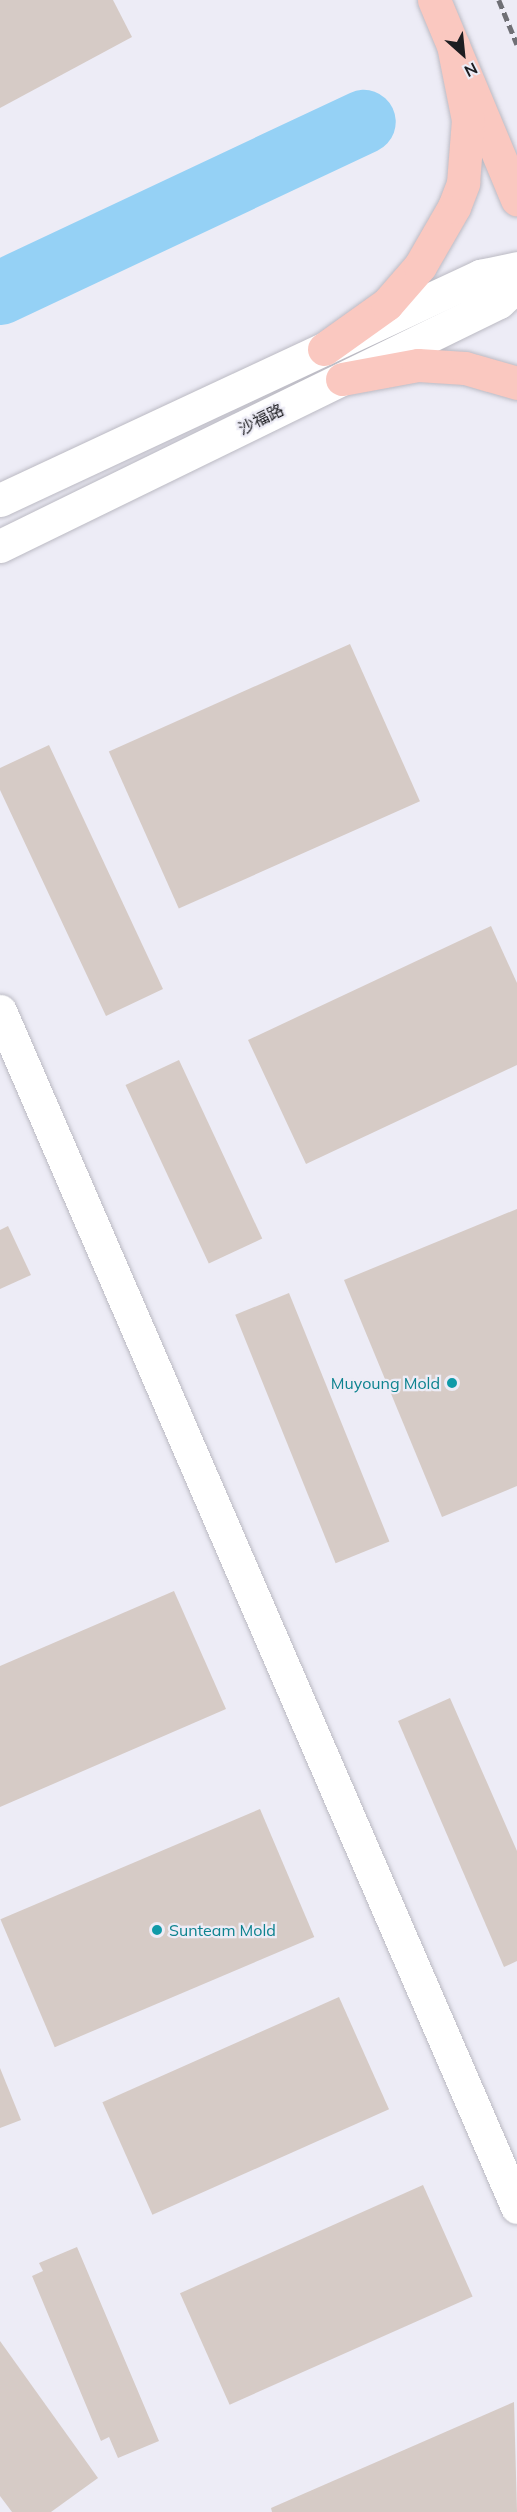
<!DOCTYPE html>
<meta charset="utf-8">
<style>
body{margin:0}
#map{position:relative;width:517px;height:2512px;overflow:hidden;background:#edecf6;font-family:Mulish,"Noto Sans SC",sans-serif}
div>[style]{position:absolute}
[style*='--x']{left:calc(var(--x)*1px);top:calc(var(--y)*1px);width:calc(var(--w)*1px);rotate:calc(var(--a)*1deg)}
.river>*{height:64px;margin:-32px;padding:0 32px;transform-origin:32px;border-radius:32px;background:#95d1f5}
.building>*{inset:0;background:#d6cbc6;transform-origin:0 0}
.roads{filter:drop-shadow(0 0 2px #bbbac3) drop-shadow(0 0 2px #bbbac3)}
.street>*{height:33px;margin:-16.5px;padding:0 16.5px;transform-origin:16.5px;border-radius:16.5px;background:#fff}
.secondary>*{height:33px;margin:-16.5px;padding:0 16.5px;transform-origin:16.5px;border-radius:16.5px;background:#fff}
.primary>*{height:33px;margin:-16.5px;padding:0 16.5px;transform-origin:16.5px;border-radius:16.5px;background:#fac8c0}
.rail>*{height:4.5px;margin-top:-2.25px;transform-origin:0;background:repeating-linear-gradient(90deg,#6f6f75 0 9px,transparent 0 13.5px)}
.dots>*{width:16px;height:16px;translate:-50% -50%;box-sizing:border-box;border:3px solid #edecf6;border-radius:50%}
span{translate:-50% -50%;white-space:nowrap;text-align:center;line-height:1.15;-webkit-text-stroke:4.5px #edecf6;paint-order:stroke}
.street-label{font-size:16px;color:#1d1d21}
.culture-label{font-size:16px;color:#0d838f}
.right{translate:-100% -50%;text-align:right}
.left{translate:0 -50%;text-align:left}
.north{position:absolute;left:433px;top:24px;width:60px;height:60px;-webkit-text-stroke:4px #edecf6;paint-order:stroke;rotate:153deg;font-size:16px;font-weight:700;line-height:24px;text-align:center;color:#1d1d21}
.north::after{content:'';display:block;margin:auto;width:21px;height:27px;background:#1d1d21;clip-path:polygon(50% 0,100% 100%,50% 72%,0 100%)}
</style>
<div id="map">
<div class="river">
<i style="--x:0;--y:293;--w:402;--a:-25.2"></i>
</div>
<div class="building">
<i style="clip-path:polygon(0 0,113px 0,132px 37px,0 108px)"></i>
<i style="left:350px;top:644px;width:172px;height:264px;rotate:66deg"></i>
<i style="clip-path:polygon(49px 745px,163px 989px,106px 1016px,0 790px,0 768px)"></i>
<i style="clip-path:polygon(491px 926px,517px 983px,517px 1065px,306px 1164px,248px 1040px)"></i>
<i style="left:179px;top:1060px;width:197px;height:59px;rotate:65deg"></i>
<i style="clip-path:polygon(517px 1209px,517px 1486px,442px 1517px,344px 1280px)"></i>
<i style="clip-path:polygon(8px 1226px,31px 1275px,0 1289px,0 1230px)"></i>
<i style="left:289px;top:1293px;width:268px;height:58px;rotate:68deg"></i>
<i style="clip-path:polygon(174px 1591px,226px 1709px,0 1807px,0 1666px)"></i>
<i style="clip-path:polygon(450px 1698px,517px 1851px,517px 1961px,504px 1967px,398px 1721px)"></i>
<i style="left:260px;top:1809px;width:139px;height:282px;rotate:67deg"></i>
<i style="left:339px;top:1997px;width:123px;height:259px;rotate:66deg"></i>
<i style="clip-path:polygon(0 2068px,21px 2120px,0 2128px)"></i>
<i style="left:423px;top:2185px;width:122px;height:266px;rotate:66deg"></i>
<i style="clip-path:polygon(77px 2247px,159px 2441px,118px 2458px,109px 2437px,101px 2441px,32px 2276px,43px 2271px,39px 2263px)"></i>
<i style="clip-path:polygon(0 2341px,98px 2478px,51px 2512px,12px 2512px,0 2496px)"></i>
<i style="clip-path:polygon(514px 2402px,517px 2512px,272px 2512px,271px 2508px)"></i>
</div>
<div class="roads">
<div class="street">
<i style="--x:0;--y:1011;--w:1303;--a:66.62"></i>
</div>
<div class="secondary">
<i style="--x:0;--y:500;--w:530;--a:-25.02"></i>
<i style="--x:480;--y:276;--w:38;--a:-12"></i>
<i style="--x:0;--y:546;--w:555;--a:-26.06"></i>
<i style="--x:499;--y:302;--w:25;--a:-43"></i>
</div>
<div class="primary">
<i style="--x:434;--y:0;--w:216;--a:67.4"></i>
<i style="--x:324;--y:349;--w:77;--a:-35.5"></i>
<i style="--x:387;--y:304;--w:50;--a:-49"></i>
<i style="--x:420;--y:266;--w:68;--a:-60"></i>
<i style="--x:454;--y:207;--w:26;--a:-69"></i>
<i style="--x:463;--y:183;--w:63;--a:-85.5"></i>
<i style="--x:468;--y:120;--w:76;--a:-101.3"></i>
<i style="--x:342;--y:379;--w:77;--a:-10.4"></i>
<i style="--x:418;--y:365;--w:47;--a:3.7"></i>
<i style="--x:465;--y:368;--w:54;--a:16.1"></i>
</div>
</div>
<div class="rail">
<i style="--x:499;--y:0;--w:48;--a:67.8"></i>
</div>
<div class="dots">
<i style="left:452px;top:1383px;background:#0f9aa8"></i>
<i style="left:157px;top:1930px;background:#0f9aa8"></i>
</div>
<div class="street-label">
<span style="left:261px;top:419px;rotate:-26deg">沙福路</span>
</div>
<div class="culture-label">
<span class="right" style="left:440px;top:1383px">Muyoung Mold</span>
<span class="left" style="left:169px;top:1930px">Sunteam Mold</span>
</div>
<div class="north">N</div>
</div>
